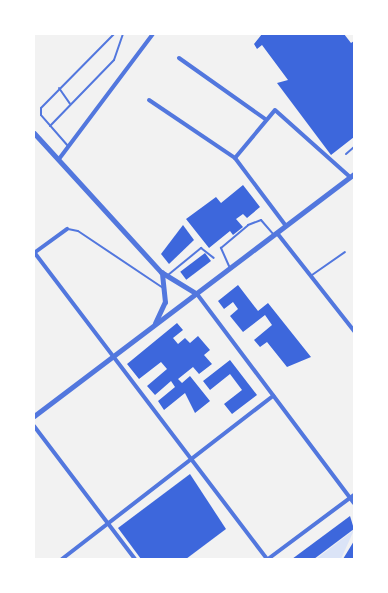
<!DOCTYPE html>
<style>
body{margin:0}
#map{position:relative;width:388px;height:593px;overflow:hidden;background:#f2f2f2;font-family:Merriweather,serif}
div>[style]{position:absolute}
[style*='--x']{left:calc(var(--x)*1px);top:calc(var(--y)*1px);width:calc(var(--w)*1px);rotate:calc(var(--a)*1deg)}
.green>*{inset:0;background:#dbe4f7}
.building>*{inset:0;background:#3d67dc;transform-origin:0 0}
.service>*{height:2px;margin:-1px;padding:0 1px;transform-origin:1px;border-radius:1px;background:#5277de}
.minor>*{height:4px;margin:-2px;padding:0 2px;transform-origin:2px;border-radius:2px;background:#5277de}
.tertiary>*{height:5px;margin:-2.5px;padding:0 2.5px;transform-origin:2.5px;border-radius:2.5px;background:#5277de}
span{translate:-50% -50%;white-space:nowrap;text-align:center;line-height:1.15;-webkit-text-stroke:4px #fff;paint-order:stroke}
.frame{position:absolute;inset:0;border:35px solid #fff;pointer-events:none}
</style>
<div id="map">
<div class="green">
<i style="clip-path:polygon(354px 530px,341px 559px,316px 559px)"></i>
</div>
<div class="building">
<i style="clip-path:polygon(262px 34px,344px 34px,351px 43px,354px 41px,354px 137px,331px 155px,277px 83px,288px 80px,262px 45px,257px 49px,254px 44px)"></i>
<i style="clip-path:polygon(243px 185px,260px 207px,247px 218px,243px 214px,236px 219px,243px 227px,233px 235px,230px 231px,209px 248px,186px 219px,216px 197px,221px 203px)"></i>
<i style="clip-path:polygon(183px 225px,194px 240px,169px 264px,161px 254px)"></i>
<i style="left:205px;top:253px;width:10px;height:31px;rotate:53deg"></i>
<i style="clip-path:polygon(238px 285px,258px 311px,268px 303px,311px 357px,287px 367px,267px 342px,260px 347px,254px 340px,272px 325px,265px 315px,243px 332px,230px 316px,238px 309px,233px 302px,224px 309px,218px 301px)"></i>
<i style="clip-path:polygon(177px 323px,183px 330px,173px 338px,178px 344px,185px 338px,190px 343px,198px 336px,210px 350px,204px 355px,212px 364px,199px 374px,193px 367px,178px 379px,182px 383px,190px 376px,210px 401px,195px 413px,185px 393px,164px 410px,158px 401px,175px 387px,171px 381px,155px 395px,147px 386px,167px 369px,161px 362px,139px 379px,127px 364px)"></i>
<i style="clip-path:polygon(230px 360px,257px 395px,232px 414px,224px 404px,242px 390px,230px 374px,210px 390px,203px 381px)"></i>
<i style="clip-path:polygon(190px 474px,226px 529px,186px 559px,141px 559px,118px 528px)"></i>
<i style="clip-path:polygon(350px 516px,354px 529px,314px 559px,292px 559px)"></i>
<i style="clip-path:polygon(354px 541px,354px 559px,343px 559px)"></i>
</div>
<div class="service">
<i style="--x:59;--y:88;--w:19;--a:55"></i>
<i style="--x:50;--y:126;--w:92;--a:-45.9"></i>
<i style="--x:114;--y:60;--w:28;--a:-71"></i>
<i style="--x:68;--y:146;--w:41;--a:-131.1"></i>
<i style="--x:41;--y:115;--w:7;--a:-90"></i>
<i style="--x:41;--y:108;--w:104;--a:-45.4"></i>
<i style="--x:346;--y:154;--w:11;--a:-41"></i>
<i style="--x:68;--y:229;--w:10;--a:11"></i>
<i style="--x:78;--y:231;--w:102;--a:33.8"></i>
<i style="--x:229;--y:266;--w:20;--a:-114"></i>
<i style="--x:221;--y:248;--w:35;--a:-40"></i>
<i style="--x:248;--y:225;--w:14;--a:-21"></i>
<i style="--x:261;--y:220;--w:20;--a:49"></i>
<i style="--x:168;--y:275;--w:43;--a:-39.3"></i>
<i style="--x:201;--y:248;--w:16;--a:38"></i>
<i style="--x:312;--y:275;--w:40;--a:-34.9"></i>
</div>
<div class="minor">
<i style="--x:179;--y:58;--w:105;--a:35.3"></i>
<i style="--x:149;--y:100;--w:104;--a:34"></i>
<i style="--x:235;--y:158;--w:85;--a:53.1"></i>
<i style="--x:235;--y:158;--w:62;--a:-50.2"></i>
<i style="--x:275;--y:110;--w:101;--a:41.8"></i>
<i style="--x:59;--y:159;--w:156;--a:-53.1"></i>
<i style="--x:277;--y:233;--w:125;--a:51.8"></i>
<i style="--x:34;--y:252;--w:385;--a:52.8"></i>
<i style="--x:34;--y:253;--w:41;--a:-36"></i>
<i style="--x:197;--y:294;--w:261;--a:53.1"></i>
<i style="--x:34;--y:426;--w:167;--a:52.8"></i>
<i style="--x:62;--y:559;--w:267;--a:-37.7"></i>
<i style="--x:268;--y:559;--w:107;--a:-36.7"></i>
</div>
<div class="tertiary">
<i style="--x:34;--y:133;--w:188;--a:47.6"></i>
<i style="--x:161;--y:272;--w:42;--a:31.4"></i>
<i style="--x:155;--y:323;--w:23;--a:-65"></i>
<i style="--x:165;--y:302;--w:30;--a:-96"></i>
<i style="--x:34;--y:416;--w:401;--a:-37.1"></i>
</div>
<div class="frame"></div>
</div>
